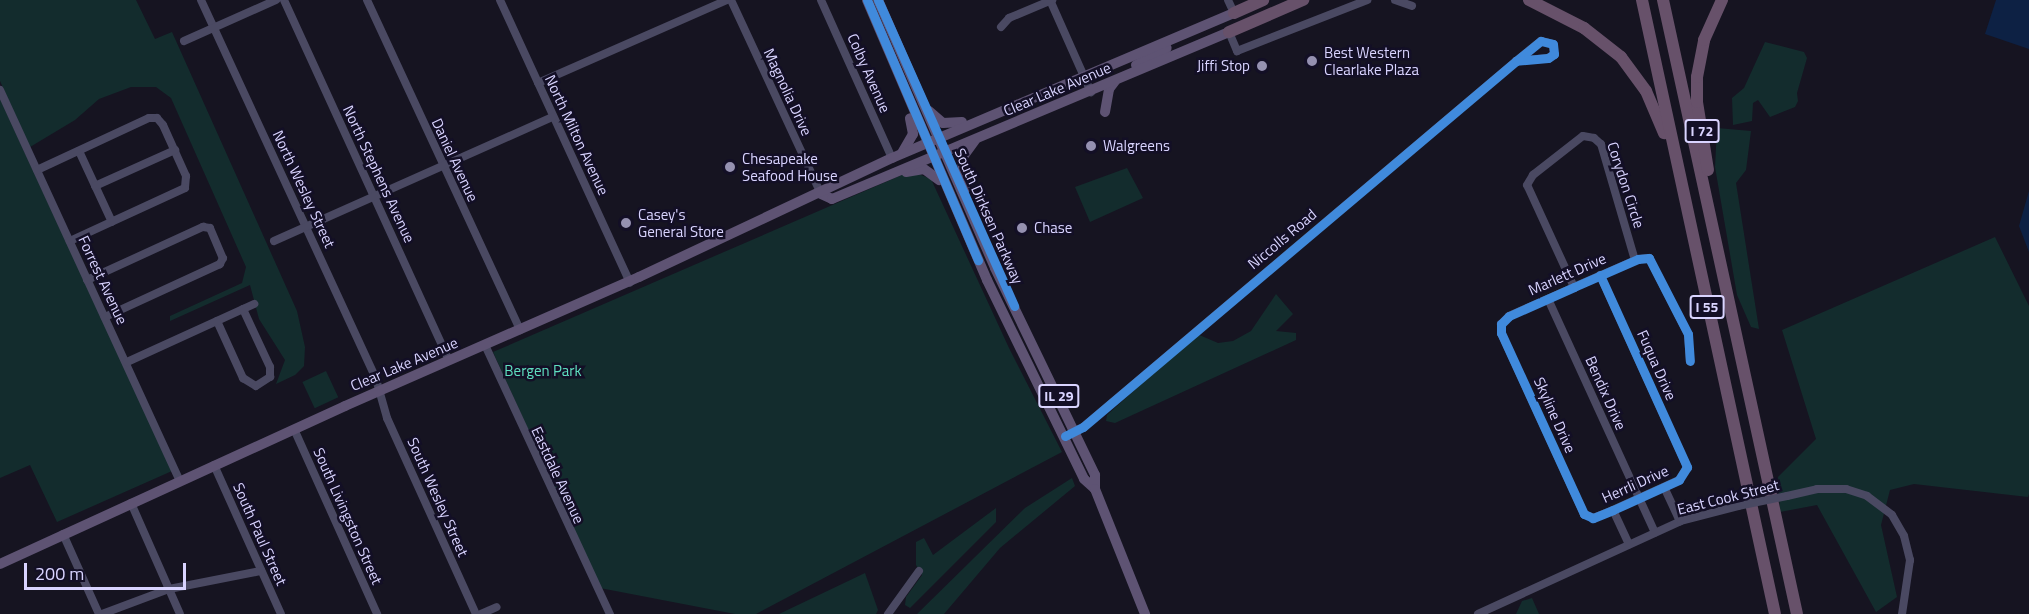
<!DOCTYPE html>
<style>
body{margin:0}
#map{position:relative;width:2029px;height:614px;overflow:hidden;background:#161421;font-family:"Titillium Web",sans-serif}
div>[style]{position:absolute}
[style*='--x']{left:calc(var(--x)*1px);top:calc(var(--y)*1px);width:calc(var(--w)*1px);rotate:calc(var(--a)*1deg)}
.green>*{inset:0;background:#132c2d;transform-origin:0 0}
.water>*{inset:0;background:#0d2144}
.minor>*{height:8px;margin:-4px;padding:0 4px;transform-origin:4px;border-radius:4px;background:#4a4962}
.major>*{height:10px;margin:-5px;padding:0 5px;transform-origin:5px;border-radius:5px;background:#5e5373}
.highway>*{height:12px;margin:-6px;padding:0 6px;transform-origin:6px;border-radius:6px;background:#67516a}
.minor-bridge>*{height:8px;margin:-4px;padding:0 4px;transform-origin:4px;border-radius:4px;background:#4a4962}
.cycleway>*{height:9px;margin:-4.5px;padding:0 4.5px;transform-origin:4.5px;border-radius:4.5px;background:#408adc}
.dots>*{width:16px;height:16px;translate:-50% -50%;box-sizing:border-box;border:3px solid #130f26;border-radius:50%}
span{translate:-50% -50%;white-space:nowrap;text-align:center;line-height:1.15;-webkit-text-stroke:5px #130f26;paint-order:stroke}
.shield-label span{padding:2px 4px;background:#130f26;border:2px solid;border-radius:4px;-webkit-text-stroke-width:0}
.shield-label{font-size:14px;color:#d9d4ff;font-weight:700}
.poi-label{font-size:15px;color:#d9d4ff}
.left{translate:0 -50%;text-align:left}
.right{translate:-100% -50%;text-align:right}
.street-label{font-size:15px;color:#d9d4ff}
.park-label{font-size:15px;color:#5fe0c0}
.scale{position:absolute;left:24px;top:563px;width:162px;height:27px;box-sizing:border-box;border:3px solid #d9d4ff;border-top:0;padding-left:8px;font-size:18px;line-height:21px;white-space:nowrap;color:#d9d4ff;-webkit-text-stroke:4px #130f26;paint-order:stroke}
</style>
<div id="map">
<div class="green">
<i style="clip-path:polygon(0 0,136px 0,155px 39px,172px 32px,297px 311px,305px 347px,304px 366px,295px 375px,276px 384px,285px 360px,259px 319px,250px 285px,170px 321px,170px 316px,242px 283px,246px 267px,171px 98px,156px 87px,131px 87px,99px 99px,75px 120px,30px 147px,0 81px)"></i>
<i style="clip-path:polygon(1765px 42px,1804px 52px,1807px 58px,1797px 93px,1798px 101px,1795px 107px,1770px 117px,1758px 100px,1753px 103px,1752px 121px,1733px 125px,1732px 98px,1744px 88px)"></i>
<i style="clip-path:polygon(0 99px,172px 471px,57px 522px,30px 465px,0 478px)"></i>
<i style="clip-path:polygon(1717px 128px,1751px 131px,1746px 170px,1736px 183px,1759px 329px,1751px 327px,1737px 295px,1715px 167px)"></i>
<i style="clip-path:polygon(1127px 168px,1143px 198px,1090px 222px,1075px 187px)"></i>
<i style="clip-path:polygon(911px 171px,931px 179px,1009px 348px,1062px 452px,756px 614px,735px 614px,600px 588px,493px 352px)"></i>
<i style="clip-path:polygon(1995px 237px,2029px 306px,2029px 494px,2028px 497px,1914px 484px,1890px 490px,1881px 525px,1897px 597px,1876px 612px,1817px 505px,1780px 512px,1778px 477px,1816px 439px,1782px 330px)"></i>
<i style="clip-path:polygon(1276px 294px,1293px 314px,1276px 331px,1296px 333px,1296px 340px,1115px 423px,1106px 421px,1107px 415px,1197px 334px,1218px 343px,1233px 341px,1251px 331px)"></i>
<i style="left:326px;top:371px;width:29px;height:26px;rotate:65deg"></i>
<i style="clip-path:polygon(1072px 478px,1075px 486px,1000px 548px,944px 614px,917px 614px,1025px 508px)"></i>
<i style="clip-path:polygon(996px 508px,996px 522px,910px 608px,905px 605px,906px 597px,922px 575px,916px 565px,916px 542px,924px 538px,933px 555px)"></i>
<i style="clip-path:polygon(865px 573px,878px 610px,876px 614px,779px 614px)"></i>
<i style="clip-path:polygon(1532px 598px,1539px 614px,1516px 614px,1522px 601px)"></i>
</div>
<div class="water">
<i style="clip-path:polygon(1996px 0,2029px 0,2029px 49px,1985px 34px)"></i>
<i style="clip-path:polygon(2029px 191px,2029px 252px,2019px 226px)"></i>
</div>
<div class="minor">
<i style="--x:201;--y:0;--w:417;--a:65.2"></i>
<i style="--x:376;--y:379;--w:41;--a:74.2"></i>
<i style="--x:387;--y:418;--w:215;--a:65.6"></i>
<i style="--x:284;--y:0;--w:396;--a:65.4"></i>
<i style="--x:367;--y:0;--w:364;--a:65.1"></i>
<i style="--x:500;--y:0;--w:311;--a:65.3"></i>
<i style="--x:731;--y:0;--w:214;--a:65.1"></i>
<i style="--x:821;--y:0;--w:173;--a:65.8"></i>
<i style="--x:1050;--y:0;--w:101;--a:66"></i>
<i style="--x:1228;--y:0;--w:14;--a:65"></i>
<i style="--x:1395;--y:0;--w:18;--a:19"></i>
<i style="--x:1001;--y:27;--w:12;--a:-48"></i>
<i style="--x:1009;--y:18;--w:47;--a:-22.7"></i>
<i style="--x:1229;--y:32;--w:21;--a:67"></i>
<i style="--x:1237;--y:51;--w:140;--a:-21.4"></i>
<i style="--x:184;--y:41;--w:101;--a:-24"></i>
<i style="--x:538;--y:83;--w:206;--a:-23.7"></i>
<i style="--x:0;--y:90;--w:430;--a:65.3"></i>
<i style="--x:79;--y:151;--w:78;--a:65.1"></i>
<i style="--x:37;--y:170;--w:123;--a:-24.9"></i>
<i style="--x:149;--y:118;--w:8;--a:0"></i>
<i style="--x:157;--y:118;--w:9;--a:49"></i>
<i style="--x:163;--y:125;--w:56;--a:65.7"></i>
<i style="--x:186;--y:176;--w:12;--a:95"></i>
<i style="--x:185;--y:188;--w:127;--a:155.3"></i>
<i style="--x:95;--y:186;--w:88;--a:-24.2"></i>
<i style="--x:274;--y:241;--w:305;--a:-24"></i>
<i style="--x:1600;--y:275;--w:211;--a:65.6"></i>
<i style="--x:1687;--y:467;--w:15;--a:122"></i>
<i style="--x:1679;--y:480;--w:72;--a:155.6"></i>
<i style="--x:1613;--y:510;--w:22;--a:158"></i>
<i style="--x:1593;--y:518;--w:10;--a:-156"></i>
<i style="--x:1584;--y:514;--w:199;--a:-114.6"></i>
<i style="--x:1501;--y:333;--w:9;--a:-90"></i>
<i style="--x:1501;--y:324;--w:11;--a:-45"></i>
<i style="--x:1509;--y:316;--w:71;--a:-24"></i>
<i style="--x:1574;--y:287;--w:70;--a:-23.6"></i>
<i style="--x:1638;--y:259;--w:11;--a:-5"></i>
<i style="--x:1649;--y:258;--w:85;--a:62.8"></i>
<i style="--x:1688;--y:334;--w:27;--a:86"></i>
<i style="--x:87;--y:280;--w:128;--a:-24.6"></i>
<i style="--x:203;--y:227;--w:7;--a:8"></i>
<i style="--x:210;--y:228;--w:33;--a:67"></i>
<i style="--x:223;--y:258;--w:7;--a:117"></i>
<i style="--x:220;--y:264;--w:127;--a:155.3"></i>
<i style="--x:1574;--y:287;--w:112;--a:-114.7"></i>
<i style="--x:1527;--y:185;--w:12;--a:-59"></i>
<i style="--x:1533;--y:175;--w:63;--a:-38"></i>
<i style="--x:1583;--y:136;--w:11;--a:10"></i>
<i style="--x:1594;--y:138;--w:9;--a:41"></i>
<i style="--x:1601;--y:144;--w:121;--a:73.7"></i>
<i style="--x:1548;--y:299;--w:257;--a:65.4"></i>
<i style="--x:217;--y:321;--w:63;--a:65.5"></i>
<i style="--x:243;--y:378;--w:15;--a:32"></i>
<i style="--x:256;--y:386;--w:17;--a:-33"></i>
<i style="--x:270;--y:377;--w:10;--a:-90"></i>
<i style="--x:270;--y:367;--w:64;--a:-115"></i>
<i style="--x:485;--y:345;--w:297;--a:65.1"></i>
<i style="--x:127;--y:362;--w:140;--a:-24.5"></i>
<i style="--x:294;--y:429;--w:203;--a:65.8"></i>
<i style="--x:1072;--y:432;--w:12;--a:-24"></i>
<i style="--x:1083;--y:427;--w:567;--a:-40.21"></i>
<i style="--x:1516;--y:61;--w:32;--a:-39"></i>
<i style="--x:1541;--y:41;--w:12;--a:14"></i>
<i style="--x:1553;--y:44;--w:10;--a:84"></i>
<i style="--x:1554;--y:54;--w:7;--a:146"></i>
<i style="--x:1548;--y:58;--w:32;--a:175"></i>
<i style="--x:214;--y:465;--w:163;--a:65.8"></i>
<i style="--x:1664;--y:487;--w:38;--a:65"></i>
<i style="--x:1787;--y:496;--w:31;--a:-13"></i>
<i style="--x:1817;--y:489;--w:29;--a:0"></i>
<i style="--x:1846;--y:489;--w:22;--a:18"></i>
<i style="--x:1867;--y:496;--w:31;--a:37"></i>
<i style="--x:1892;--y:515;--w:24;--a:60"></i>
<i style="--x:1904;--y:536;--w:25;--a:76"></i>
<i style="--x:1910;--y:560;--w:55;--a:98.4"></i>
<i style="--x:131;--y:503;--w:121;--a:66.2"></i>
<i style="--x:1613;--y:510;--w:38;--a:65"></i>
<i style="--x:63;--y:534;--w:88;--a:65.8"></i>
<i style="--x:102;--y:614;--w:72;--a:-20.5"></i>
<i style="--x:169;--y:589;--w:94;--a:-11.1"></i>
<i style="--x:481;--y:614;--w:17;--a:-24"></i>
<i style="--x:888;--y:614;--w:53;--a:-54.2"></i>
<i style="--x:1478;--y:614;--w:223;--a:-24.6"></i>
<i style="--x:1681;--y:521;--w:59;--a:-14.7"></i>
</div>
<div class="major">
<i style="--x:867;--y:0;--w:305;--a:66.8"></i>
<i style="--x:987;--y:280;--w:221;--a:64"></i>
<i style="--x:1084;--y:479;--w:15;--a:42"></i>
<i style="--x:878;--y:0;--w:292;--a:66.4"></i>
<i style="--x:995;--y:268;--w:230;--a:64.2"></i>
<i style="--x:1095;--y:475;--w:14;--a:90"></i>
<i style="--x:1095;--y:489;--w:135;--a:68.2"></i>
<i style="--x:1136;--y:65;--w:35;--a:-29"></i>
<i style="--x:929;--y:111;--w:18;--a:41"></i>
<i style="--x:943;--y:123;--w:19;--a:-3"></i>
<i style="--x:1105;--y:112;--w:23;--a:-80"></i>
<i style="--x:1109;--y:89;--w:10;--a:-53"></i>
<i style="--x:902;--y:153;--w:22;--a:-60"></i>
<i style="--x:913;--y:134;--w:16;--a:-101"></i>
<i style="--x:906;--y:172;--w:18;--a:-9"></i>
<i style="--x:924;--y:169;--w:19;--a:36"></i>
<i style="--x:965;--y:189;--w:31;--a:-96"></i>
<i style="--x:962;--y:158;--w:22;--a:-54"></i>
<i style="--x:821;--y:194;--w:12;--a:24"></i>
<i style="--x:832;--y:199;--w:431;--a:-22.8"></i>
<i style="--x:0;--y:564;--w:379;--a:-24.6"></i>
<i style="--x:345;--y:406;--w:321;--a:-23.7"></i>
<i style="--x:639;--y:277;--w:280;--a:-25.2"></i>
<i style="--x:892;--y:158;--w:371;--a:-23"></i>
</div>
<div class="highway">
<i style="--x:1529;--y:0;--w:62;--a:27"></i>
<i style="--x:1584;--y:28;--w:47;--a:38.1"></i>
<i style="--x:1621;--y:57;--w:42;--a:53.7"></i>
<i style="--x:1646;--y:91;--w:46;--a:66.8"></i>
<i style="--x:1642;--y:0;--w:628;--a:77.78"></i>
<i style="--x:1663;--y:0;--w:628;--a:77.69"></i>
<i style="--x:1234;--y:13;--w:32;--a:-24"></i>
<i style="--x:1229;--y:32;--w:81;--a:-23.4"></i>
<i style="--x:1708;--y:170;--w:69;--a:-99.2"></i>
<i style="--x:1697;--y:102;--w:25;--a:-90"></i>
<i style="--x:1697;--y:77;--w:38;--a:-79"></i>
<i style="--x:1704;--y:40;--w:44;--a:-65.8"></i>
</div>
<div class="minor-bridge">
<i style="--x:1738;--y:506;--w:50;--a:-11.5"></i>
</div>
<div class="cycleway">
<i style="--x:867;--y:0;--w:283;--a:66.9"></i>
<i style="--x:878;--y:0;--w:335;--a:66"></i>
<i style="--x:1600;--y:275;--w:211;--a:65.6"></i>
<i style="--x:1687;--y:467;--w:15;--a:122"></i>
<i style="--x:1679;--y:480;--w:72;--a:155.6"></i>
<i style="--x:1613;--y:510;--w:22;--a:158"></i>
<i style="--x:1593;--y:518;--w:10;--a:-156"></i>
<i style="--x:1584;--y:514;--w:199;--a:-114.6"></i>
<i style="--x:1501;--y:333;--w:9;--a:-90"></i>
<i style="--x:1501;--y:324;--w:11;--a:-45"></i>
<i style="--x:1509;--y:316;--w:71;--a:-24"></i>
<i style="--x:1574;--y:287;--w:70;--a:-23.6"></i>
<i style="--x:1638;--y:259;--w:11;--a:-5"></i>
<i style="--x:1649;--y:258;--w:85;--a:62.8"></i>
<i style="--x:1688;--y:334;--w:27;--a:86"></i>
<i style="--x:1065;--y:436;--w:20;--a:-27"></i>
<i style="--x:1083;--y:427;--w:567;--a:-40.21"></i>
<i style="--x:1516;--y:61;--w:32;--a:-39"></i>
<i style="--x:1541;--y:41;--w:12;--a:14"></i>
<i style="--x:1553;--y:44;--w:10;--a:84"></i>
<i style="--x:1554;--y:54;--w:7;--a:146"></i>
<i style="--x:1548;--y:58;--w:32;--a:175"></i>
</div>
<div class="dots">
<i style="left:1312px;top:61px;background:#9591b1"></i>
<i style="left:1262px;top:66px;background:#9591b1"></i>
<i style="left:1091px;top:146px;background:#9591b1"></i>
<i style="left:730px;top:167px;background:#9591b1"></i>
<i style="left:626px;top:223px;background:#9591b1"></i>
<i style="left:1022px;top:228px;background:#9591b1"></i>
</div>
<div class="shield-label">
<span style="left:1702px;top:131px">I 72</span>
<span style="left:1707px;top:307px">I 55</span>
<span style="left:1059px;top:396px">IL 29</span>
</div>
<div class="poi-label">
<span class="left" style="left:1324px;top:61px">Best Western<br>Clearlake Plaza</span>
<span class="right" style="left:1250px;top:66px">Jiffi Stop</span>
<span class="left" style="left:1103px;top:146px">Walgreens</span>
<span class="left" style="left:742px;top:167px">Chesapeake<br>Seafood House</span>
<span class="left" style="left:638px;top:223px">Casey's<br>General Store</span>
<span class="left" style="left:1034px;top:228px">Chase</span>
</div>
<div class="street-label">
<span style="left:869px;top:73px;rotate:66deg">Colby Avenue</span>
<span style="left:1057px;top:89px;rotate:-23deg">Clear Lake Avenue</span>
<span style="left:788px;top:92px;rotate:65deg">Magnolia Drive</span>
<span style="left:577px;top:135px;rotate:65deg">North Milton Avenue</span>
<span style="left:455px;top:160px;rotate:65deg">Daniel Avenue</span>
<span style="left:379px;top:174px;rotate:65deg">North Stephens Avenue</span>
<span style="left:1626px;top:185px;rotate:72deg">Corydon Circle</span>
<span style="left:304px;top:189px;rotate:65deg">North Wesley Street</span>
<span style="left:989px;top:216px;rotate:66deg">South Dirksen Parkway</span>
<span style="left:1282px;top:239px;rotate:-40deg">Niccolls Road</span>
<span style="left:1567px;top:274px;rotate:-24deg">Marlett Drive</span>
<span style="left:103px;top:280px;rotate:65deg">Forrest Avenue</span>
<span style="left:404px;top:364px;rotate:-23deg">Clear Lake Avenue</span>
<span style="left:1657px;top:365px;rotate:66deg">Fuqua Drive</span>
<span style="left:1606px;top:393px;rotate:66deg">Bendix Drive</span>
<span style="left:1555px;top:415px;rotate:66deg">Skyline Drive</span>
<span style="left:558px;top:475px;rotate:65deg">Eastdale Avenue</span>
<span style="left:1635px;top:484px;rotate:-24deg">Herrli Drive</span>
<span style="left:438px;top:497px;rotate:66deg">South Wesley Street</span>
<span style="left:1728px;top:497px;rotate:-14deg">East Cook Street</span>
<span style="left:348px;top:516px;rotate:66deg">South Livingston Street</span>
<span style="left:260px;top:534px;rotate:66deg">South Paul Street</span>
</div>
<div class="park-label">
<span style="left:543px;top:371px">Bergen Park</span>
</div>
<div class="scale">200 m</div>
</div>
